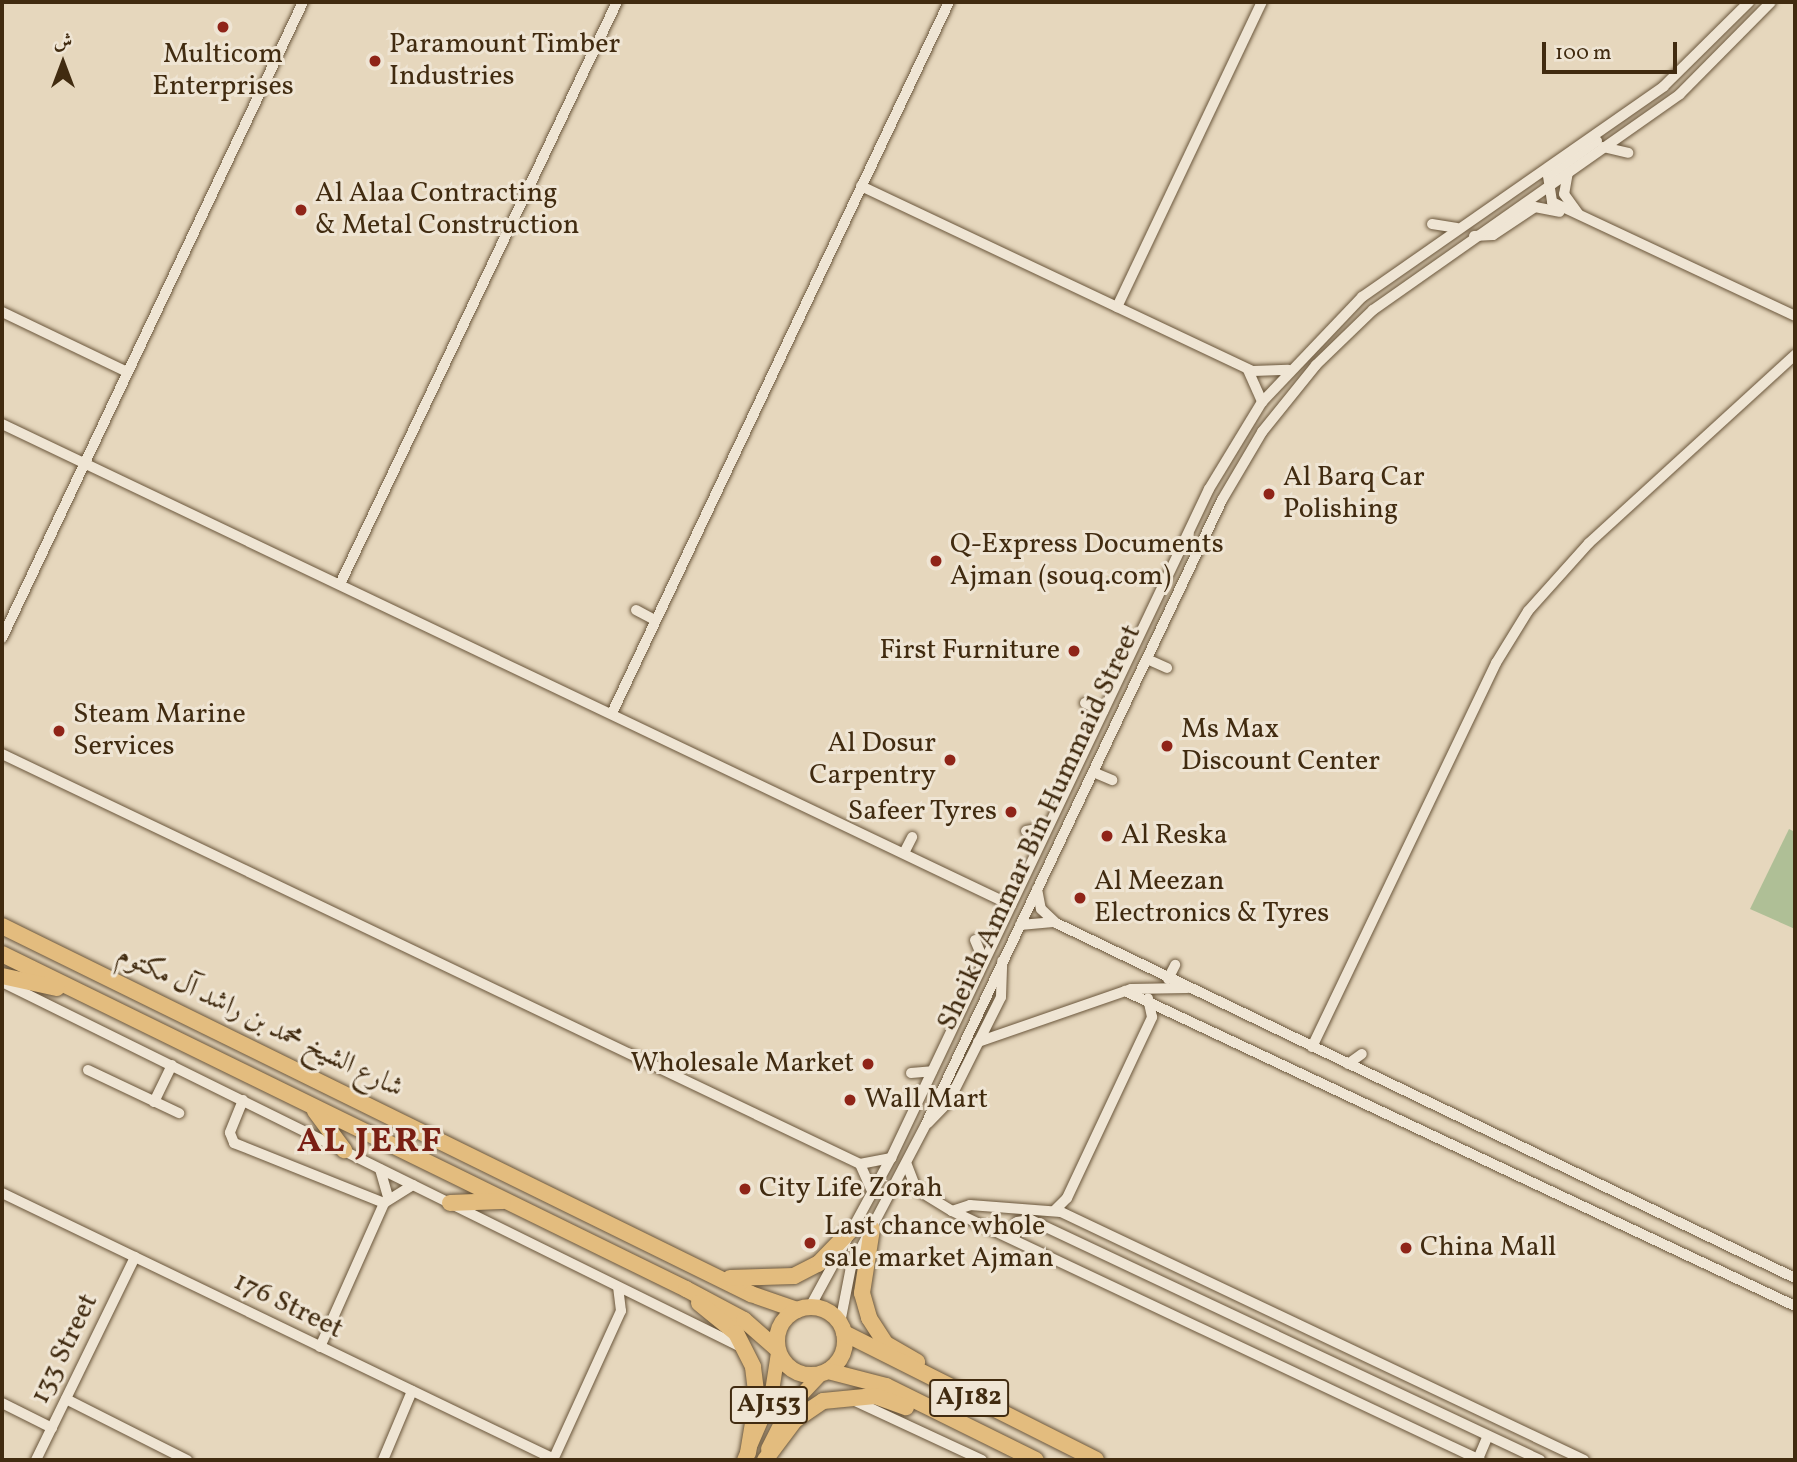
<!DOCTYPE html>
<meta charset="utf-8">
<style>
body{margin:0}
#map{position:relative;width:1797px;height:1462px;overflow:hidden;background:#e6d7bd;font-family:Vollkorn,Amiri,serif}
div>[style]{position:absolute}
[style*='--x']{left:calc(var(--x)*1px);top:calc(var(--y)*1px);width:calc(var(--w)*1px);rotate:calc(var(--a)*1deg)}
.green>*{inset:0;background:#afbf96}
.roads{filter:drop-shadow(0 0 2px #6a563b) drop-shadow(0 0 2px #6a563b)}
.minor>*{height:10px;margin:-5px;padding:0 5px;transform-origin:5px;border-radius:5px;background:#efe5d4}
.major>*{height:14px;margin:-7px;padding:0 7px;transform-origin:7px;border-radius:7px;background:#e3bc7e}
.highway>*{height:16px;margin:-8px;padding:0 8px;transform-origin:8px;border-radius:8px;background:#e3bc7e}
.highway>.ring{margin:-8px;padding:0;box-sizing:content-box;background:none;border:16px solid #e3bc7e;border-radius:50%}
.dots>*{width:19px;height:19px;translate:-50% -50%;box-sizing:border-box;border:4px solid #efe5d4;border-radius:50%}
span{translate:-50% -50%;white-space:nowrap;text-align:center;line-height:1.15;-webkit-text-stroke:6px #efe5d4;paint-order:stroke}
.shield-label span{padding:2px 5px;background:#efe5d4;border:2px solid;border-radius:5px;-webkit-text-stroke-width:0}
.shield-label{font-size:26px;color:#412b10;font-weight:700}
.poi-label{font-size:28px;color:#412b10}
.left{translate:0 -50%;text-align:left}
.right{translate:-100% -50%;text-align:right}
.street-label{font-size:28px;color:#412b10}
.district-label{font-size:35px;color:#7a1f14;font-weight:700;letter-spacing:2px}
.frame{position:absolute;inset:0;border:4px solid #412b10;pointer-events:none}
.north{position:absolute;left:28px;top:28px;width:70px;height:70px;-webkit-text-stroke:5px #efe5d4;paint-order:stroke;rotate:0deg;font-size:19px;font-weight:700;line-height:28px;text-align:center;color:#412b10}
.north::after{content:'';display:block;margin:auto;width:24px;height:32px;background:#412b10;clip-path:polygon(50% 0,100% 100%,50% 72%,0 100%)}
.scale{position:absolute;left:1542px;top:42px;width:135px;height:32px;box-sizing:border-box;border:4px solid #412b10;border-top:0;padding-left:9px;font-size:21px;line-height:24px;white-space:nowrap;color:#412b10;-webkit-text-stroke:5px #efe5d4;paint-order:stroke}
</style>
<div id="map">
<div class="green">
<i style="clip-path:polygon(1789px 829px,1795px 832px,1795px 929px,1750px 909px)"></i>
</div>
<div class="roads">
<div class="minor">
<i style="--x:1597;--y:141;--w:60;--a:144.5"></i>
<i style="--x:1548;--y:176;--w:26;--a:81"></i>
<i style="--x:1552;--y:202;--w:268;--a:25.1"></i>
<i style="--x:1603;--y:147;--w:26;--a:13"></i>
<i style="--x:1568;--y:172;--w:22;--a:100"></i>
<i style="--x:1564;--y:194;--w:24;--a:54"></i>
<i style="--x:861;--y:186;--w:433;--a:25.3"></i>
<i style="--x:1253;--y:371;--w:35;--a:-2"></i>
<i style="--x:1432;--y:224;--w:25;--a:9"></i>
<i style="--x:1474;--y:236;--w:19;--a:-3"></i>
<i style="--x:1493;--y:235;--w:50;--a:-33.7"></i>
<i style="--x:1535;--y:207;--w:25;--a:11"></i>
<i style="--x:1117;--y:307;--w:338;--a:-64.6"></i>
<i style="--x:2;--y:312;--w:139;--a:25.6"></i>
<i style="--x:1248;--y:370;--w:35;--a:66"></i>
<i style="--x:2;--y:424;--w:1118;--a:25.49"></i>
<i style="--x:340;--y:584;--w:645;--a:-64.55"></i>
<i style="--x:636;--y:610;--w:21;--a:28"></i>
<i style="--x:2;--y:638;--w:704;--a:-64.67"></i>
<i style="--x:1147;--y:659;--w:22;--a:24"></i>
<i style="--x:1085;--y:703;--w:20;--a:24"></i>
<i style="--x:612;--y:713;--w:787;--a:-64.64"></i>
<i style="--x:2;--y:754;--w:951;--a:25.54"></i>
<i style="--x:860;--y:1164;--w:32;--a:-11"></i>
<i style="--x:1093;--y:772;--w:21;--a:23"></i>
<i style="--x:1026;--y:831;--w:22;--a:-10"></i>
<i style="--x:904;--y:853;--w:18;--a:-63"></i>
<i style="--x:1037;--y:889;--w:20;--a:79"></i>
<i style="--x:1041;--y:909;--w:21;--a:43"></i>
<i style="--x:1056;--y:923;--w:820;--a:25.66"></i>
<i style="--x:1020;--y:925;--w:33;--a:-5"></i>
<i style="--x:975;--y:940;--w:23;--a:67"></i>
<i style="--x:1168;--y:979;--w:16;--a:-63"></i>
<i style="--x:2;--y:982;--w:826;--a:26.29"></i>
<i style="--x:1125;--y:991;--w:740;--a:25.18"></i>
<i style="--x:978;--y:1042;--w:162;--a:-19.1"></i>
<i style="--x:1131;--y:989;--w:56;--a:-1"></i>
<i style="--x:1312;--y:1047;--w:426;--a:-64.4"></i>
<i style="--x:1496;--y:663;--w:61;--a:-58.4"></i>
<i style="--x:1528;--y:611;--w:91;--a:-48.1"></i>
<i style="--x:1589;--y:543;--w:279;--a:-42.4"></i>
<i style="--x:1348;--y:1064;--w:17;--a:-36"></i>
<i style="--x:88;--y:1070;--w:101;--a:25.3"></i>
<i style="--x:911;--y:1073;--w:21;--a:-5"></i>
<i style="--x:243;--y:1100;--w:35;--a:112"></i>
<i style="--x:230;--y:1133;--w:11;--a:68"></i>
<i style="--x:234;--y:1143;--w:162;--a:21.8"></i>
<i style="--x:154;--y:1102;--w:41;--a:-64.1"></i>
<i style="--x:928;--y:1123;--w:30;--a:-46"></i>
<i style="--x:949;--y:1101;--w:116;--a:-63.4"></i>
<i style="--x:1001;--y:997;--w:36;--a:-88"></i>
<i style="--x:860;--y:1164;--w:32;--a:66"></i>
<i style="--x:907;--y:1165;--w:26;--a:69"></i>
<i style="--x:916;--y:1189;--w:42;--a:31.4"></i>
<i style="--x:952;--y:1211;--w:584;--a:25.25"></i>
<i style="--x:380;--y:1169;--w:29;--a:74"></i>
<i style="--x:2;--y:1193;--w:613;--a:25.73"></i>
<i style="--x:1055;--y:1210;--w:17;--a:-45"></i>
<i style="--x:1067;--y:1198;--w:200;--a:-64.8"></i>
<i style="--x:1152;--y:1017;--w:19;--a:-102"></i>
<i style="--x:952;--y:1211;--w:19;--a:-18"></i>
<i style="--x:970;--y:1205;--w:91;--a:4.4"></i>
<i style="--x:1061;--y:1212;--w:579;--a:25.37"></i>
<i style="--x:1015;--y:1236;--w:14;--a:-82"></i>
<i style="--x:1017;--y:1222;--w:14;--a:-8"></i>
<i style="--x:1031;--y:1220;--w:563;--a:25.24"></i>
<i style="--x:810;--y:1307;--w:170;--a:-61.5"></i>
<i style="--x:891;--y:1158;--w:741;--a:-64.58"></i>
<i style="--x:1209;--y:489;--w:102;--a:-58.7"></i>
<i style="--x:1262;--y:402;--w:145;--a:-46.4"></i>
<i style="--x:1362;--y:297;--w:368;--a:-34.9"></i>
<i style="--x:1664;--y:86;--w:120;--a:-44.7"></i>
<i style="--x:840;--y:1323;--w:57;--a:-78.9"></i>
<i style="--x:851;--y:1267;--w:161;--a:-62.3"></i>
<i style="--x:926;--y:1124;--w:691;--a:-64.62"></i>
<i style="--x:1222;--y:500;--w:79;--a:-59.5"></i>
<i style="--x:1262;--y:432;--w:86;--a:-51.1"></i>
<i style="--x:1316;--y:365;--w:79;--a:-44"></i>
<i style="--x:1373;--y:310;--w:375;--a:-35.1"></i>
<i style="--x:1680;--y:94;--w:129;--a:-45.3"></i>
<i style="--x:320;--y:1347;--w:158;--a:-66"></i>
<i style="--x:384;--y:1203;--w:34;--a:-32"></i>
<i style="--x:66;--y:1399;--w:136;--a:26.8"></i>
<i style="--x:855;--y:1401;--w:140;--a:24.9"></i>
<i style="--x:2;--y:1403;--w:56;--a:26.6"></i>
<i style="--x:1478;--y:1459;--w:25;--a:-67"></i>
<i style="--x:36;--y:1460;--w:226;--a:-64"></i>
<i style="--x:383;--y:1460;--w:75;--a:-67.2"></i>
<i style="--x:553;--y:1460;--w:164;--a:-65.5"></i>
<i style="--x:621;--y:1311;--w:24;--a:-97"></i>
</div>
<div class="major">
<i style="--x:768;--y:1449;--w:45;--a:-63.4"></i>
<i style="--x:788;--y:1409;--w:48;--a:-46.7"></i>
<i style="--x:744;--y:1460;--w:68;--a:-66.5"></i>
<i style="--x:771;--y:1398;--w:46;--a:-81.2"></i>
</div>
<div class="highway">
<i style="--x:2;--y:926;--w:835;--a:26.17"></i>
<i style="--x:751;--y:1294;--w:49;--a:19.2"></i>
<i style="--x:2;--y:954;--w:762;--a:26.09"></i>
<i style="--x:686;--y:1289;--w:66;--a:28.1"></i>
<i style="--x:744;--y:1320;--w:44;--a:41.3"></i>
<i style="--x:2;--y:976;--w:56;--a:12.3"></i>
<i style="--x:315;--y:1111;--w:49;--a:53.4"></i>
<i style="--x:450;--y:1203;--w:53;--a:-2.2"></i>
<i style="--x:872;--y:1229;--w:65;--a:98.9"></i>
<i style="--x:862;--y:1293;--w:26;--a:74"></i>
<i style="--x:869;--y:1318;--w:31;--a:57"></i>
<i style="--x:886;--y:1344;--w:36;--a:30"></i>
<i style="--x:730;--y:1278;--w:64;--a:-1.8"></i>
<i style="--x:794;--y:1276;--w:27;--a:-27"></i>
<i style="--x:818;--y:1264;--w:47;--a:-45.9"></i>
<i style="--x:699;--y:1303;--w:48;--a:39"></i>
<i style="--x:736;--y:1333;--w:38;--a:63"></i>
<i style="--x:753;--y:1367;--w:32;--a:83"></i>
<i style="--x:757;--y:1399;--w:55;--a:99.5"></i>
<i class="ring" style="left:777px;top:1307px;width:52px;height:52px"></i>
<i style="--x:844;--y:1333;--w:282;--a:26.7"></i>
<i style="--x:828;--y:1371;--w:60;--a:14.5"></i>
<i style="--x:886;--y:1386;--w:167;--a:26.3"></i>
<i style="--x:765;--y:1460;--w:50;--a:-53.1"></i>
<i style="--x:795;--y:1420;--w:34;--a:-34"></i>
<i style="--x:823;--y:1401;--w:52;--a:-5.5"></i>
<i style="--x:875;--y:1396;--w:33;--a:20"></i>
</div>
</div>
<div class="dots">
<i style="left:223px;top:27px;background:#8f2418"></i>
<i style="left:375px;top:61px;background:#8f2418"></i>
<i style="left:301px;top:210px;background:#8f2418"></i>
<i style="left:1269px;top:494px;background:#8f2418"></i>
<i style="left:936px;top:561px;background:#8f2418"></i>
<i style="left:1074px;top:651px;background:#8f2418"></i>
<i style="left:59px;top:731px;background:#8f2418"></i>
<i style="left:1167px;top:746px;background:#8f2418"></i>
<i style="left:950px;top:760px;background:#8f2418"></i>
<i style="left:1011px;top:812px;background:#8f2418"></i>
<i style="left:1107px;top:836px;background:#8f2418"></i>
<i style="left:1080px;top:898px;background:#8f2418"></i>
<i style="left:868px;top:1064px;background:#8f2418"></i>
<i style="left:850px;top:1100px;background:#8f2418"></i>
<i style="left:745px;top:1189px;background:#8f2418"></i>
<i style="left:810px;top:1243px;background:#8f2418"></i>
<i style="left:1406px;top:1248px;background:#8f2418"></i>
</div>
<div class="shield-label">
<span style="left:969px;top:1398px">AJ182</span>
<span style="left:769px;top:1405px">AJ153</span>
</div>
<div class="poi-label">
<span class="left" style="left:389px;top:61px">Paramount Timber<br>Industries</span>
<span style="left:223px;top:71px">Multicom<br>Enterprises</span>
<span class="left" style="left:315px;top:210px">Al Alaa Contracting<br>&amp; Metal Construction</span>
<span class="left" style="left:1283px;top:494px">Al Barq Car<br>Polishing</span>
<span class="left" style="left:950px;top:561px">Q-Express Documents<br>Ajman (souq.com)</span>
<span class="right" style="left:1060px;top:651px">First Furniture</span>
<span class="left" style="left:73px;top:731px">Steam Marine<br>Services</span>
<span class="left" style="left:1181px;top:746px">Ms Max<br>Discount Center</span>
<span class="right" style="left:936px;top:760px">Al Dosur<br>Carpentry</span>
<span class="right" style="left:997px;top:812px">Safeer Tyres</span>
<span class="left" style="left:1121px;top:836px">Al Reska</span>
<span class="left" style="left:1094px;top:898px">Al Meezan<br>Electronics &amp; Tyres</span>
<span class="right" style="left:854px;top:1064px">Wholesale Market</span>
<span class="left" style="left:864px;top:1100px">Wall Mart</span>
<span class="left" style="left:759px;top:1189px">City Life Zorah</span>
<span class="left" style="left:824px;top:1243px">Last chance whole<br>sale market Ajman</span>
<span class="left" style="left:1420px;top:1248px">China Mall</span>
</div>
<div class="street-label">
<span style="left:1040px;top:828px;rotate:-65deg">Sheikh Ammar Bin Hummaid Street</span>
<span style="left:260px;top:1022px;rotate:26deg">شارع الشيخ محمد بن راشد آل مكتوم</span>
<span style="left:288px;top:1306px;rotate:26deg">176 Street</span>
<span style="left:65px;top:1349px;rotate:-64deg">133 Street</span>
</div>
<div class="district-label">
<span style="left:370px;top:1142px">AL JERF</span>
</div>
<div class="frame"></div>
<div class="north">ش</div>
<div class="scale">100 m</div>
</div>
